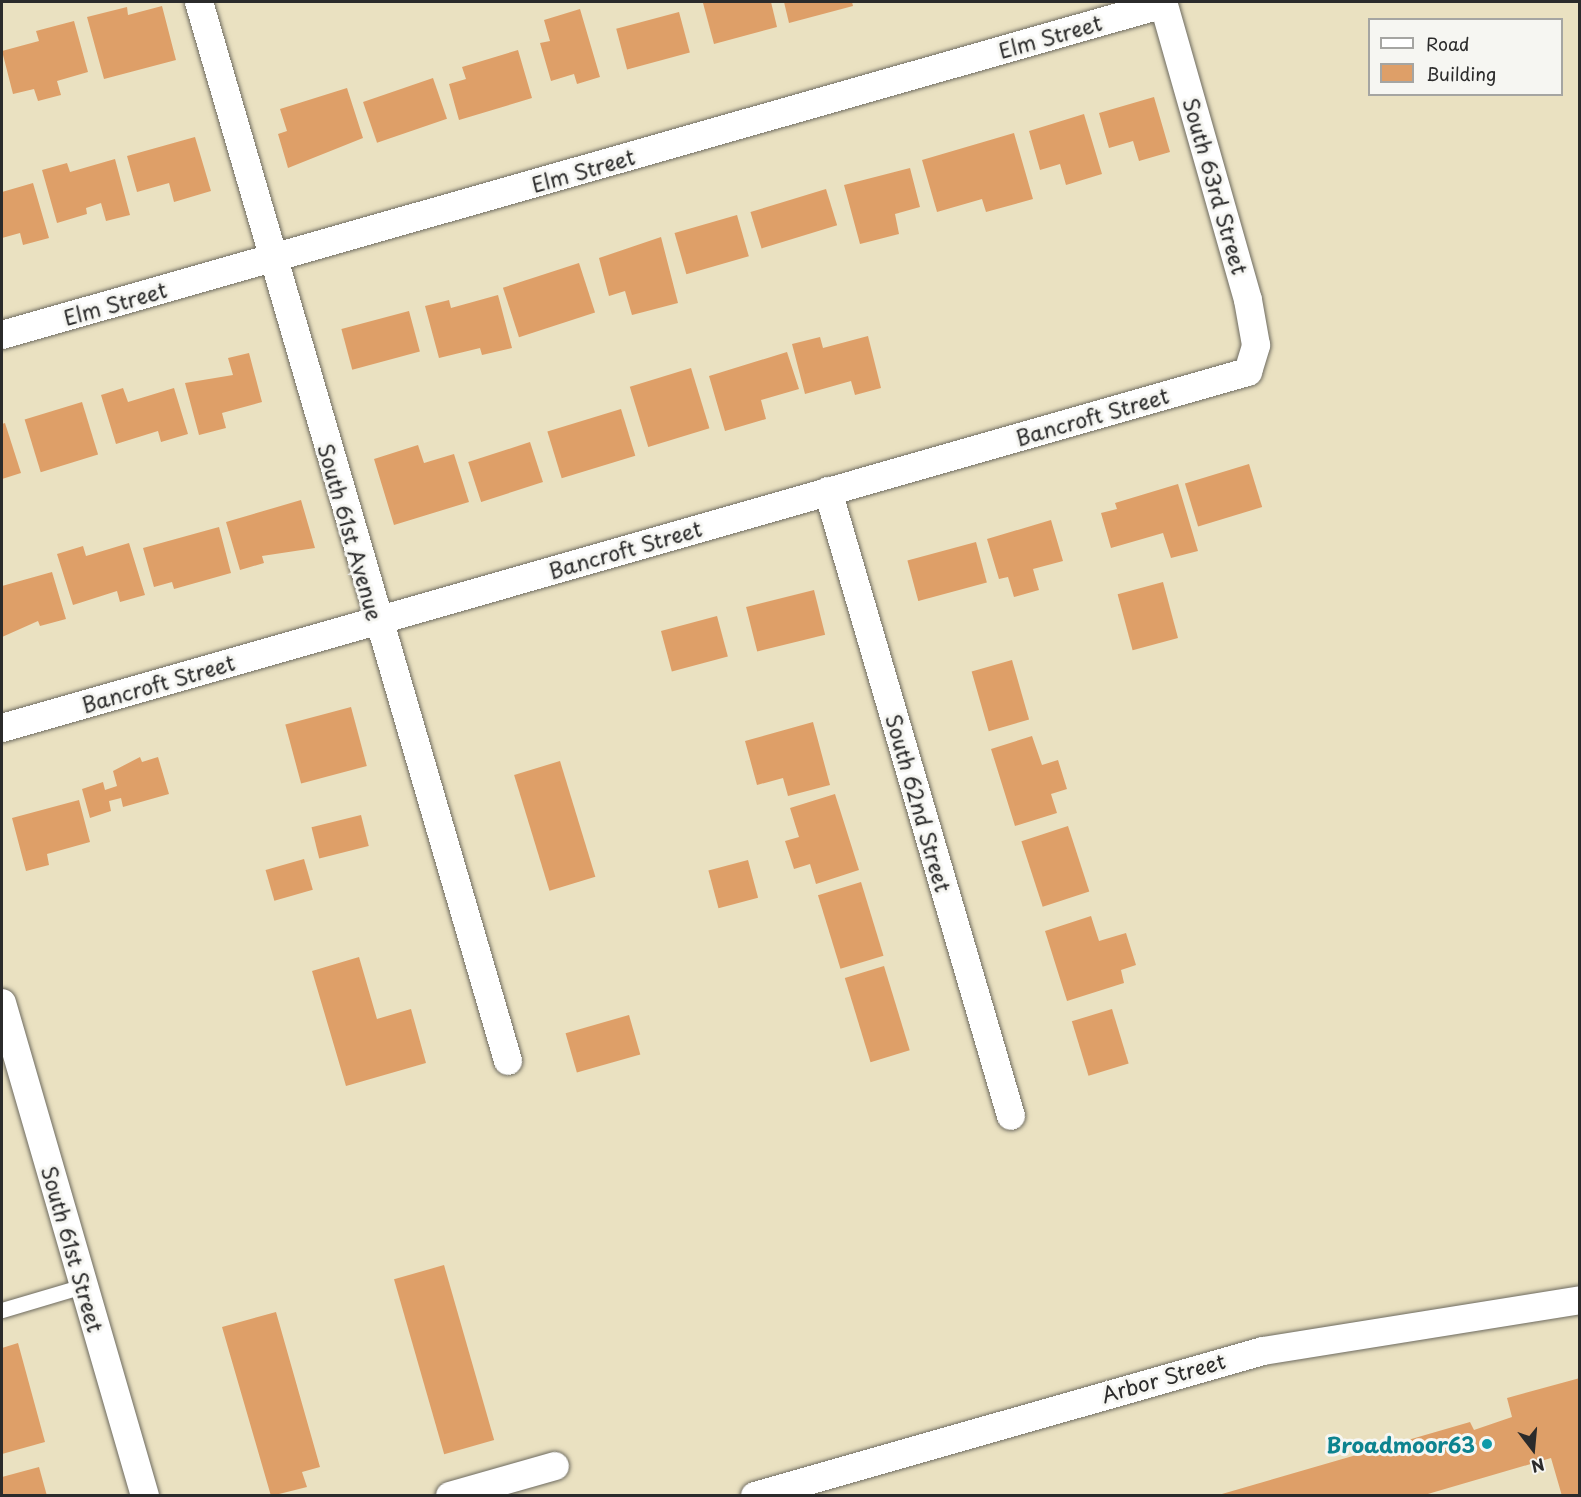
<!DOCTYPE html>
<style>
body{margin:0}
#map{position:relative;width:1581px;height:1497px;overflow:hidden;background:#eae1c1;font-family:"Playpen Sans",sans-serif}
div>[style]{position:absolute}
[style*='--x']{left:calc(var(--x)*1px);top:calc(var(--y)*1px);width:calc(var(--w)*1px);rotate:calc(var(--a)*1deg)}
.building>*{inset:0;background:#de9f68;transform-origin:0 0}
.roads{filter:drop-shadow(0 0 2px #6e6b60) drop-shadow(0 0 2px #6e6b60)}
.lane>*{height:15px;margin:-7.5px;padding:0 7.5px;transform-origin:7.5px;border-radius:7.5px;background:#fff}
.street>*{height:28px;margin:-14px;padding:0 14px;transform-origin:14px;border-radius:14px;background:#fff}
.dots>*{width:16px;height:16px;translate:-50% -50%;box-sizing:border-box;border:3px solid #f6f6f2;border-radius:50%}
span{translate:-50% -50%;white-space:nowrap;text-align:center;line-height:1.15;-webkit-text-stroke:6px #f6f6f2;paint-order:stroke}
.street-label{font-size:21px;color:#2b2b2b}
.culture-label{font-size:21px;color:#0d838f;font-weight:700}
.right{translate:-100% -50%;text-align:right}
.frame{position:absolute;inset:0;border:3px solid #2b2b2b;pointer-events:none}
.legend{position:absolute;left:1368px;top:18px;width:195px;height:78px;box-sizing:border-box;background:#f6f6f2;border:2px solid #a5a5a2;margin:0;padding:8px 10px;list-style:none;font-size:18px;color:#2b2b2b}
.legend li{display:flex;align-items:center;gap:12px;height:30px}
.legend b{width:30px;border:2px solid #a5a5a2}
.north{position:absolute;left:1503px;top:1419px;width:60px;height:60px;-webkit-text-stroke:4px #f6f6f2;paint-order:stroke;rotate:164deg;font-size:16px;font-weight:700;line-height:24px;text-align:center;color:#2b2b2b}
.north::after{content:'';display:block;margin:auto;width:21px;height:27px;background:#2b2b2b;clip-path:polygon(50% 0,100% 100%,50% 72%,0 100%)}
</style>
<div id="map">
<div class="building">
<i style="clip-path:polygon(771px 2px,777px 27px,714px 44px,703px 3px)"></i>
<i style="clip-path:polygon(784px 2px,852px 2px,853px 6px,789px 23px)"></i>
<i style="clip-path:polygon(162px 6px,176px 60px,104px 79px,87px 17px,127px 7px,128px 15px)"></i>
<i style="clip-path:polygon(580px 9px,600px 77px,577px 84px,574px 74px,551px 81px,540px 43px,550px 41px,544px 20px)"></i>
<i style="left:679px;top:12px;width:42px;height:65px;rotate:75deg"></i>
<i style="clip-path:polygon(74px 21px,88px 72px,57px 81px,61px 95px,38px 101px,34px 89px,13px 94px,2px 51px,39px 41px,36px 31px)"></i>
<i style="clip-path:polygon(518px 50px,532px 98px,459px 120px,449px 84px,466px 79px,462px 67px)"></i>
<i style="left:433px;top:78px;width:43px;height:74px;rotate:71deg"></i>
<i style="clip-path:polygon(347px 88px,363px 138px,288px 168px,278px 134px,287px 131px,280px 109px)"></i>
<i style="clip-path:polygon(1154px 97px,1170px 152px,1139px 161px,1133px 141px,1109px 148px,1099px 113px)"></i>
<i style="clip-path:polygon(1084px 114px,1102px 174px,1066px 185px,1060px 164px,1040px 170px,1029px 131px)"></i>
<i style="clip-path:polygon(1014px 133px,1033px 199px,986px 212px,982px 199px,937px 212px,922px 160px)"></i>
<i style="clip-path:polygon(195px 137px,211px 191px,174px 202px,169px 183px,137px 192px,127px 156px)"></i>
<i style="clip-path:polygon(115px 159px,130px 215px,106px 221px,101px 203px,86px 208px,87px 214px,57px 223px,42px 170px,67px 163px,70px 172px)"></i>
<i style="clip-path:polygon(910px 168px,920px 207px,895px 214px,899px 234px,860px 244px,844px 185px)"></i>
<i style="clip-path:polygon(33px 183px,49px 238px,23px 245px,20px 233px,2px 238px,2px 192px)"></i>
<i style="left:826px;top:189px;width:38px;height:79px;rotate:73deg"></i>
<i style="left:737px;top:215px;width:43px;height:65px;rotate:74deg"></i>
<i style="clip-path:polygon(661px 237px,678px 303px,632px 315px,625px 291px,609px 296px,599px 258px)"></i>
<i style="left:579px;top:263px;width:52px;height:80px;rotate:72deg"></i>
<i style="clip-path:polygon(498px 295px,512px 348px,482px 355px,480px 348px,439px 358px,425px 306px,449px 300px,451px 308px)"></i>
<i style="left:409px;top:311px;width:42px;height:70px;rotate:75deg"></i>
<i style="clip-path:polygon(868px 336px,881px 388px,855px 395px,851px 381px,805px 394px,792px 344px,820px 337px,823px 348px)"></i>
<i style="clip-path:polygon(787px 352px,799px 389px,761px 400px,766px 419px,725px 431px,709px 376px)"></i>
<i style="clip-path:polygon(249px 353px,262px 402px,222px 413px,226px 428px,199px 435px,185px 383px,233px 375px,228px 358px)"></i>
<i style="left:691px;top:368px;width:63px;height:64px;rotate:73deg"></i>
<i style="clip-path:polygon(123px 388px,128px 402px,174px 388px,188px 434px,161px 442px,158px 431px,116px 444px,101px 395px)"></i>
<i style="left:82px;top:402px;width:55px;height:60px;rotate:73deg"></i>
<i style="left:621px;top:409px;width:49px;height:77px;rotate:73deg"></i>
<i style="clip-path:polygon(5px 423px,21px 473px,2px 479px,2px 424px)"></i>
<i style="left:530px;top:442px;width:42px;height:65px;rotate:72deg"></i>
<i style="clip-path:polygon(418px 445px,424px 463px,454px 454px,469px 502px,394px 525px,374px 459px)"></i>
<i style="left:1249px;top:464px;width:45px;height:67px;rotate:73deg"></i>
<i style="clip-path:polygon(1178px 484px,1198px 551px,1171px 558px,1163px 533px,1111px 548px,1101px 513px,1117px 509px,1115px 503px)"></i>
<i style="clip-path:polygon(301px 500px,315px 548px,262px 556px,264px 563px,240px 570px,226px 522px)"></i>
<i style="clip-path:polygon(1051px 520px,1063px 561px,1033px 569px,1039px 590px,1014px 597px,1008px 577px,999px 579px,987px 539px)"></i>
<i style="clip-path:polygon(219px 527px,231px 573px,174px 589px,172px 582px,154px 587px,143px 548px)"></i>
<i style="left:976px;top:542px;width:42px;height:71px;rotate:75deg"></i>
<i style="clip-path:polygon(129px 543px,145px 595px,120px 602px,117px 591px,73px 605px,57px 554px,83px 546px,86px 556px)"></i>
<i style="clip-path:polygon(52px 572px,66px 619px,40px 626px,38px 621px,2px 637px,2px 586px)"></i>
<i style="left:1163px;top:582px;width:58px;height:47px;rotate:75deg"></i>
<i style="left:814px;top:590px;width:46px;height:70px;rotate:76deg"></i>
<i style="left:717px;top:616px;width:42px;height:58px;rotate:75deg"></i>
<i style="left:1012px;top:660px;width:62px;height:42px;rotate:74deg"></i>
<i style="left:351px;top:707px;width:61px;height:68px;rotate:75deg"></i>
<i style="clip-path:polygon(813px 722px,830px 785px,788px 796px,783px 778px,757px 785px,745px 741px)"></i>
<i style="clip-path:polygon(1032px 736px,1042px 765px,1058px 760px,1067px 789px,1051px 794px,1057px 813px,1015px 826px,991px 749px)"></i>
<i style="clip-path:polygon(140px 757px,142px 762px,158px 757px,169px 794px,123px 807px,121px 798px,109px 801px,111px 811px,90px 818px,82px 789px,103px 782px,105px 790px,117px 786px,113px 771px)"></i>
<i style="left:560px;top:761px;width:121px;height:48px;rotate:73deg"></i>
<i style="clip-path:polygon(835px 794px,859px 870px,816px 884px,810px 864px,794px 869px,785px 841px,799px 837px,790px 808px)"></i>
<i style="clip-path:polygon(79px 800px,90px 842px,47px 854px,49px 865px,26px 871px,12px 818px)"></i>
<i style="left:361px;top:815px;width:32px;height:51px;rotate:76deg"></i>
<i style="left:1068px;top:826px;width:69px;height:49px;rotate:72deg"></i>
<i style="left:304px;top:859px;width:32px;height:40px;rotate:74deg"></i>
<i style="left:748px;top:860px;width:39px;height:41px;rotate:75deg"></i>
<i style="left:861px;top:882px;width:77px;height:45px;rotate:73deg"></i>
<i style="clip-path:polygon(1091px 916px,1099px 941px,1126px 933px,1136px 965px,1121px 970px,1124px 983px,1067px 1001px,1045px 931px)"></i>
<i style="clip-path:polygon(359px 957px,377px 1019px,411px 1009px,426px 1063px,346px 1086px,312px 971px)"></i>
<i style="left:884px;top:966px;width:88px;height:41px;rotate:73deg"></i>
<i style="left:1112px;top:1009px;width:57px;height:42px;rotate:73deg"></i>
<i style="left:629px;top:1015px;width:41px;height:66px;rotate:74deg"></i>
<i style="left:444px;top:1265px;width:182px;height:52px;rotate:74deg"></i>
<i style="clip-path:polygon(276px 1312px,320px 1467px,302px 1472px,307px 1487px,271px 1496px,222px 1327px)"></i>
<i style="clip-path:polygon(18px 1343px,45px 1442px,2px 1454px,2px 1348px)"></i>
<i style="clip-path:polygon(1580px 1378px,1580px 1496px,1562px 1496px,1551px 1458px,1421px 1496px,1215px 1496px,1470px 1422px,1474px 1430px,1512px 1417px,1507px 1398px)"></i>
<i style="clip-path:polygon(39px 1467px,47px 1496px,2px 1496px,2px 1477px)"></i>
</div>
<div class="roads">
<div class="lane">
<i style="--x:2;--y:1310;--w:84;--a:-16.5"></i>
</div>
<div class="street">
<i style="--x:199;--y:2;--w:1103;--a:73.73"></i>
<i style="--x:2;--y:335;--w:1208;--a:-15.9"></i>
<i style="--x:828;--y:491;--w:651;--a:73.68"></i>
<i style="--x:2;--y:728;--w:1296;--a:-15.95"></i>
<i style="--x:1248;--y:372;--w:28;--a:-73"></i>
<i style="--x:1256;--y:345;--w:46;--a:-100.1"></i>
<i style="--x:1248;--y:300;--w:310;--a:-105.9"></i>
<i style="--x:2;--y:1003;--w:513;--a:73.82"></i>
<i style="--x:450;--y:1496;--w:109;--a:-15.9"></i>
<i style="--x:755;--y:1496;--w:528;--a:-15.93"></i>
<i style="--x:1263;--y:1351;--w:321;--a:-9.1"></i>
</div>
</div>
<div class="dots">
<i style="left:1487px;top:1444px;background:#0f9aa8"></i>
</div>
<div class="street-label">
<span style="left:1050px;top:36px;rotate:-16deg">Elm Street</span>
<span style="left:583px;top:170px;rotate:-16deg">Elm Street</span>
<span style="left:1216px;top:186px;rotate:74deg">South 63rd Street</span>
<span style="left:115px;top:303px;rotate:-16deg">Elm Street</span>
<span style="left:1092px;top:416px;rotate:-16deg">Bancroft Street</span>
<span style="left:351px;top:532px;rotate:74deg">South 61st Avenue</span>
<span style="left:625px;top:549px;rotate:-16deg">Bancroft Street</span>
<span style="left:158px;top:683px;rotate:-16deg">Bancroft Street</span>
<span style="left:919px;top:803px;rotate:74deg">South 62nd Street</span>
<span style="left:73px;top:1249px;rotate:74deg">South 61st Street</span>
<span style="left:1163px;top:1377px;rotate:-16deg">Arbor Street</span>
</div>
<div class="culture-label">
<span class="right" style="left:1475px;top:1444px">Broadmoor63</span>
</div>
<div class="frame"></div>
<ul class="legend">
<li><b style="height:8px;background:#fff"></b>Road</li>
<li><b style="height:16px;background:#de9f68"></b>Building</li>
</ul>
<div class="north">N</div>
</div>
